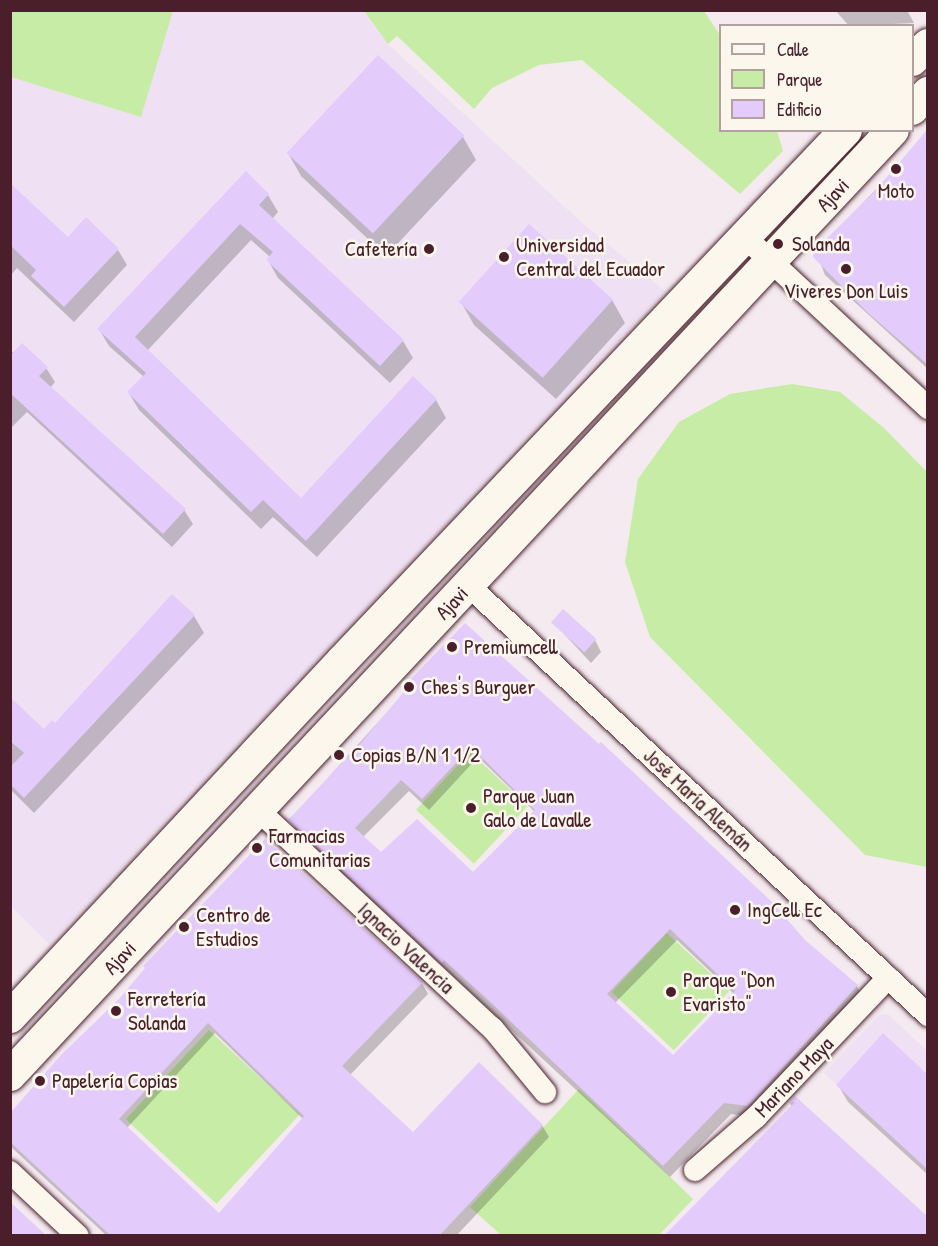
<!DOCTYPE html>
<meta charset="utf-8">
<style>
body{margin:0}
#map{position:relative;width:938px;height:1246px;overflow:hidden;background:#f4eaf0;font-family:"Patrick Hand",sans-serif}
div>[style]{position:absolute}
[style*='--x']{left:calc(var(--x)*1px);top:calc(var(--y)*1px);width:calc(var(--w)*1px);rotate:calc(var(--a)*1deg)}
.built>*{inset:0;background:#efe1f3}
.green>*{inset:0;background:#c7eca6;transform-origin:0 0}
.shadow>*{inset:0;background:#0003}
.building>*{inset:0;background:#e3cbfb;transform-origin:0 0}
.roads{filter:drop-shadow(0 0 2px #4a1f2b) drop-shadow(0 0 2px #4a1f2b)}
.street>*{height:22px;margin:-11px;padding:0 11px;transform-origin:11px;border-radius:11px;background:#fbf7ec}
.secondary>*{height:32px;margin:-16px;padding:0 16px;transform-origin:16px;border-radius:16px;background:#fbf7ec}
.dots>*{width:16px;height:16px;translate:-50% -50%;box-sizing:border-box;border:3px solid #fbf7ec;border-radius:50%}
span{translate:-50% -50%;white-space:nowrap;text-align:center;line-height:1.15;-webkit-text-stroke:5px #fbf7ec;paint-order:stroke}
.poi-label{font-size:21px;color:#4a1f2b}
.left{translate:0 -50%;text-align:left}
.right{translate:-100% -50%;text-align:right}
.street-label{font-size:21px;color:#4a1f2b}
.frame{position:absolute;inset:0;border:12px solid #4a1f2b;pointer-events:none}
.legend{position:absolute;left:719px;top:24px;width:195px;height:108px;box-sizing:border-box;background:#fbf7ec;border:2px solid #b4a19f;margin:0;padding:8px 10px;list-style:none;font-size:18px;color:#4a1f2b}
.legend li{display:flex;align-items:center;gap:12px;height:30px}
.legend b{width:30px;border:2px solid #b4a19f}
</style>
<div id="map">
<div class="built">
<i style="clip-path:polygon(10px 11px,364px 11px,388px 44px,581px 222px,665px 291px,49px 944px,10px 905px)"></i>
<i style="clip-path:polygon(888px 1014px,927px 1051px,927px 1169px,824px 1073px,879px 1015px)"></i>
</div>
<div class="green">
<i style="clip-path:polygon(10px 11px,173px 11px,141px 117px,11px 77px)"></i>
<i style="clip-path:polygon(364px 11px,704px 11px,720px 35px,720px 130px,777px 131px,783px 151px,740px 194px,582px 60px,539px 65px,492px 88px,474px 109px,397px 36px,388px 44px)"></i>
<i style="clip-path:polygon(792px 384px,840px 392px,884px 428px,927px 472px,927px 867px,865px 855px,650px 637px,625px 562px,638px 479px,679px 422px,730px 394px)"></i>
<i style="left:470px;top:752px;width:79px;height:79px;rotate:43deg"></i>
<i style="left:667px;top:933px;width:85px;height:81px;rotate:43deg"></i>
<i style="left:209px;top:1030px;width:124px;height:122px;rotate:43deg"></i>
<i style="clip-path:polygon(579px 1089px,693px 1199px,659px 1235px,501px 1235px,470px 1207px)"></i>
</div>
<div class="shadow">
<i style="clip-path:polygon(835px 10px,907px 10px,914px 23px,849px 26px)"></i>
<i style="clip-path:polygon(378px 57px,463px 137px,476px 160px,386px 256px,301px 176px,288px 153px)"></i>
<i style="clip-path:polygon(928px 136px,928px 369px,825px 275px,816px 251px)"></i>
<i style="clip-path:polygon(10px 185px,68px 239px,118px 250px,127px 265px,74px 322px,17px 268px,10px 276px)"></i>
<i style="clip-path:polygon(268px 195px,278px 212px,272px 219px,403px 341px,413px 358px,390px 383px,278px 278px,268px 260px,270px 257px,251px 240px,147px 351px,301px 500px,413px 379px,436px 400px,446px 418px,317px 557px,273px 517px,261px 529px,139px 410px,129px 393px,144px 377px,109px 346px,99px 329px)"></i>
<i style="clip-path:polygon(530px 226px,612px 300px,625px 323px,556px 399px,474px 325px,461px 302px)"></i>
<i style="clip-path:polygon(10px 351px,46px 368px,55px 382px,50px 388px,184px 510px,193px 524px,172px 547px,27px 412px,10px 429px)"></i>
<i style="clip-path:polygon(172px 596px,194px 616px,204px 633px,34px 813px,10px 789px,10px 699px,44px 731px,55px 725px)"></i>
<i style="clip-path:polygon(553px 622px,595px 640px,601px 652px,591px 663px)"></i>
<i style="clip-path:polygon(evenodd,408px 689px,804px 941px,857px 986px,863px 998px,754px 1117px,731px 1114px,670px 1177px,297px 831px,290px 820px,408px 689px,478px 757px,535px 812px,473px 874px,381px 854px,363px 837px,409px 791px,429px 810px,478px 757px,408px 689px,677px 940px,734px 994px,673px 1057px,615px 1003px,677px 940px)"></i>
<i style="clip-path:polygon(evenodd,422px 983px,428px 994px,350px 1075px,413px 1134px,542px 1125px,549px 1137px,456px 1236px,107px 1236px,10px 1146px,10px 1116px,121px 999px,422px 983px,215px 1033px,303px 1119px,219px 1216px,127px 1128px,215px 1033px)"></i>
<i style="clip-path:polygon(883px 1035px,928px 1076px,928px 1175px,848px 1102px,838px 1085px)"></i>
<i style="clip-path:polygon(795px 1098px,928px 1219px,928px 1236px,665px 1236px,792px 1107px,790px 1103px)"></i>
</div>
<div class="building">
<i style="left:378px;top:55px;width:118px;height:134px;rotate:43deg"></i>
<i style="clip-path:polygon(927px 130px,927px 364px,868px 313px,813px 257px,814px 251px,875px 191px)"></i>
<i style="clip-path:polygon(246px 171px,269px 194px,259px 205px,404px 340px,380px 366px,266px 260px,273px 252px,240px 224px,135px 337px,301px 498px,413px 376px,437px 399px,306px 541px,263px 500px,251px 512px,127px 392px,146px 373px,97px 329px)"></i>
<i style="clip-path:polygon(10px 183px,68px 237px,86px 217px,119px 249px,64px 307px,31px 276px,36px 270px,10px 245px)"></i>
<i style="left:529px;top:224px;width:113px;height:105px;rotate:42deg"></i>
<i style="clip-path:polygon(22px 343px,48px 367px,39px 376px,186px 509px,163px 534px,10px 393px,10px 356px)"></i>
<i style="clip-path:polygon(172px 594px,195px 615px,24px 798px,10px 784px,10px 767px,24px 753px,10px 741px,10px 697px,44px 729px,52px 720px,55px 723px)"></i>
<i style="left:563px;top:609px;width:45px;height:18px;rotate:42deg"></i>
<i style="clip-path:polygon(evenodd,465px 623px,599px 744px,601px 742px,771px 901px,805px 940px,858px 985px,748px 1106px,724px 1103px,663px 1166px,487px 999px,444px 960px,442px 963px,288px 820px,360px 744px,407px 688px,404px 686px,465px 623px,471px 747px,535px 810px,473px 872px,417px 819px,381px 852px,355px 828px,401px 780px,422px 799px,471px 747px,465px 623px,670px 929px,735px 991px,673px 1055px,607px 994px,670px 929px)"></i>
<i style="clip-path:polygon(evenodd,265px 839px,423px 982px,342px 1066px,413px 1132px,479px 1062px,543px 1125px,439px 1236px,111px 1236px,10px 1142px,10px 1113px,62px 1054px,120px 998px,145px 968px,143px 966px,265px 839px,208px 1023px,304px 1116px,219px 1213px,119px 1119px,208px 1023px)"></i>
<i style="clip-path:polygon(883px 1033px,927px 1074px,927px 1169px,836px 1085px)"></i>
<i style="clip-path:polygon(795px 1096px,927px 1216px,927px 1236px,664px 1236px,795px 1102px,788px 1103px)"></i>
<i style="clip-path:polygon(10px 1202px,47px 1236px,10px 1236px)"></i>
</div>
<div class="roads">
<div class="street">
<i style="--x:747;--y:239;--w:248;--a:43"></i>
<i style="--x:468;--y:585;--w:630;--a:43.07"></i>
<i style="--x:259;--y:811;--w:320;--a:43"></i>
<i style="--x:493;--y:1029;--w:82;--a:50.5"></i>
<i style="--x:695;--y:1170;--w:81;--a:-41"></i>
<i style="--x:756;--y:1117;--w:192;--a:-46.5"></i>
<i style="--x:10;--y:1172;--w:93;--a:43.3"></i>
</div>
<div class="secondary">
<i style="--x:912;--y:60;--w:22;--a:-43"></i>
<i style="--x:912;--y:109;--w:23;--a:-45"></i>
<i style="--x:10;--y:1017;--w:487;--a:-47"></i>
<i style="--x:342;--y:661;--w:732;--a:-46.49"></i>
<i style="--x:10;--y:1075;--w:1293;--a:-46.94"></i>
</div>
</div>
<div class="dots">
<i style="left:896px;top:169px;background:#4a1f2b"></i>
<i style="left:778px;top:244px;background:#4a1f2b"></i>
<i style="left:429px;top:249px;background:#4a1f2b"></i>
<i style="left:504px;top:257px;background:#4a1f2b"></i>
<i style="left:846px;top:269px;background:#4a1f2b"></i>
<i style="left:452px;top:647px;background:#4a1f2b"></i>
<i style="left:409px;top:687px;background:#4a1f2b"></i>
<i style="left:339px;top:755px;background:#4a1f2b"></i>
<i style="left:471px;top:808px;background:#4a1f2b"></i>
<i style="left:257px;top:848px;background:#4a1f2b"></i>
<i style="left:735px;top:910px;background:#4a1f2b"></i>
<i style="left:184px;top:927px;background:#4a1f2b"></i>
<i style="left:671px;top:992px;background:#4a1f2b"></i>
<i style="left:116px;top:1011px;background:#4a1f2b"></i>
<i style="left:40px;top:1081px;background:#4a1f2b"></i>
</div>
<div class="poi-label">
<span style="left:896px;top:191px">Moto</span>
<span class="left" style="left:792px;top:244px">Solanda</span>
<span class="left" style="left:516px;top:257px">Universidad<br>Central del Ecuador</span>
<span class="right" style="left:417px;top:249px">Cafetería</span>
<span style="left:846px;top:291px">Viveres Don Luis</span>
<span class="left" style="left:464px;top:647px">Premiumcell</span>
<span class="left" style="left:421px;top:687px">Ches's Burguer</span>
<span class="left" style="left:351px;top:755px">Copias B/N 1 1/2</span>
<span class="left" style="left:483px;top:808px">Parque Juan<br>Galo de Lavalle</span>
<span class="left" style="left:269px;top:848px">Farmacias<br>Comunitarias</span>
<span class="left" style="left:747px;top:910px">IngCell Ec</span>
<span class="left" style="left:196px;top:927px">Centro de<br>Estudios</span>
<span class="left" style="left:683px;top:992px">Parque "Don<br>Evaristo"</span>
<span class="left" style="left:128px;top:1011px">Ferretería<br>Solanda</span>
<span class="left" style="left:52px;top:1081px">Papelería Copias</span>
</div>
<div class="street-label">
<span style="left:833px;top:195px;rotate:-47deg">Ajavi</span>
<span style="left:452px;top:603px;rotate:-47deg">Ajavi</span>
<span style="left:698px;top:800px;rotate:43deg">José María Alemán</span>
<span style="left:406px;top:948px;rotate:43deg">Ignacio Valencia</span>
<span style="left:120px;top:958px;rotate:-47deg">Ajavi</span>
<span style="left:794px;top:1077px;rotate:-46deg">Mariano Maya</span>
</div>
<div class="frame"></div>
<ul class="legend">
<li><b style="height:8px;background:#fbf7ec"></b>Calle</li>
<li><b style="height:16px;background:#c7eca6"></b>Parque</li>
<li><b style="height:16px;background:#e3cbfb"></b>Edificio</li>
</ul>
</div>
